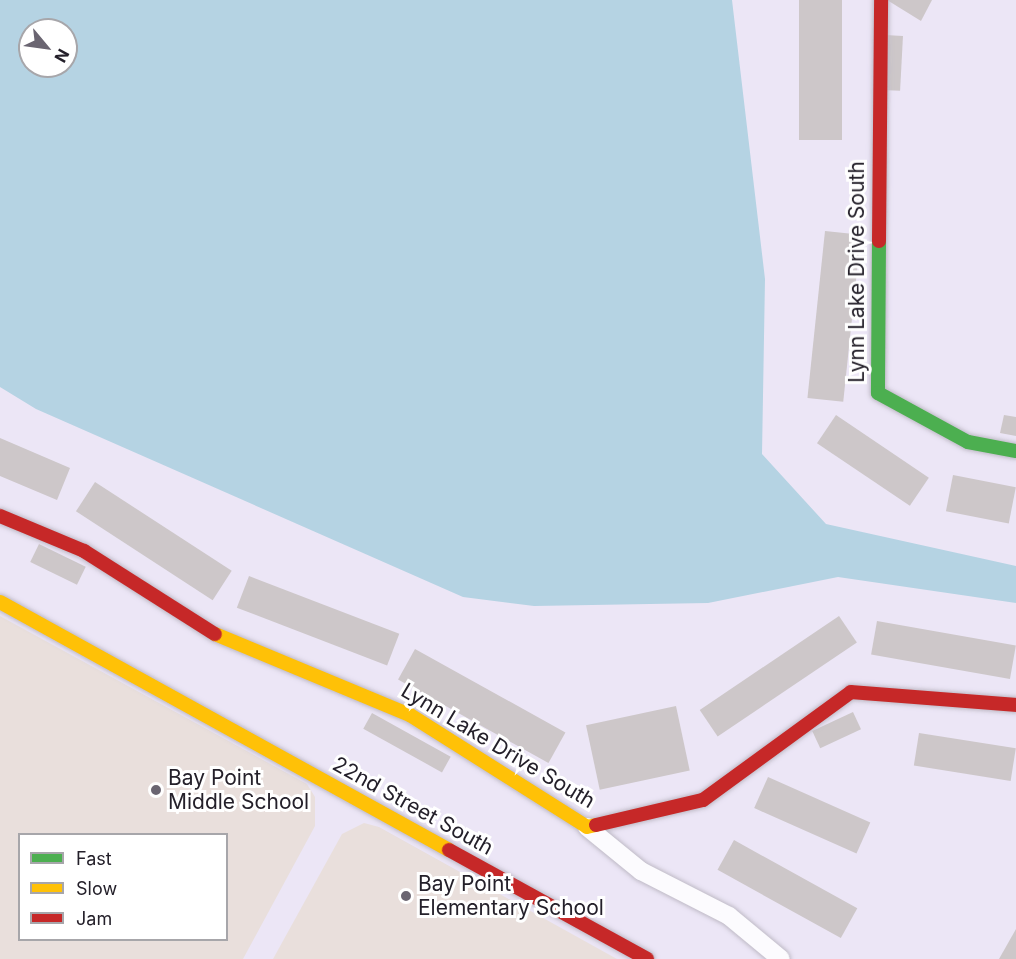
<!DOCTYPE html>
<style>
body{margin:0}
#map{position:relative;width:1016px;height:959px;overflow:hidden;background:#ece6f6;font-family:Inter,sans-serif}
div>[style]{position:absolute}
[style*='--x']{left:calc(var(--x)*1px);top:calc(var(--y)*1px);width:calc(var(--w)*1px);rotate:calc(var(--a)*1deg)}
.education>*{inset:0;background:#e9dfdc}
.water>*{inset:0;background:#b5d3e3}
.building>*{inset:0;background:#cdc7c9;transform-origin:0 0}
.roads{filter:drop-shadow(0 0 2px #bfbac6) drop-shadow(0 0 2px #bfbac6)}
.street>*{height:18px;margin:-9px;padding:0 9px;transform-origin:9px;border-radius:9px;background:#fcfbfe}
.fast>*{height:14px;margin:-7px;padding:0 7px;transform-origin:7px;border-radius:7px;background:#4caf50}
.slow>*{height:14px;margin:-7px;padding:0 7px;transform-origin:7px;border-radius:7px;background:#ffc107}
.jam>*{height:14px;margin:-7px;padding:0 7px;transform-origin:7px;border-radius:7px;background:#c62828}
.dots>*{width:16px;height:16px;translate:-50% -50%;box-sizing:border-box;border:3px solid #fff;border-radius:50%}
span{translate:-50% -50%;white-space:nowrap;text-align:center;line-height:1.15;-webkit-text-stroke:6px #fff;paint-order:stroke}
.street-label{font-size:21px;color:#24202a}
.poi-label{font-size:21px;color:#24202a}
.left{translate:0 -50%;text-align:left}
.legend{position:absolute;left:18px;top:833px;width:210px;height:108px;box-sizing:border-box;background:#fff;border:2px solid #a7a6aa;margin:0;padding:8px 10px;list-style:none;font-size:18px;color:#24202a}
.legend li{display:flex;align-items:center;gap:12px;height:30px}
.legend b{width:30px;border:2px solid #a7a6aa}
.north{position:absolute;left:18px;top:18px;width:60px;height:60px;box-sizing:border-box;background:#fff;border:2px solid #a7a6aa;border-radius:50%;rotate:119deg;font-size:16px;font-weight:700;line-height:24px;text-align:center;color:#24202a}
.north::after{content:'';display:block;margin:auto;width:21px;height:27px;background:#6a6571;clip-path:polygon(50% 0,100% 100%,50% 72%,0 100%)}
</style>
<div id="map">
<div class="education">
<i style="clip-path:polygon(evenodd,0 616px,307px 784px,315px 797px,315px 826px,243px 959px,0 959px,0 616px,20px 834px,226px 834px,226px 940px,20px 940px,20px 834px)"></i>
<i style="clip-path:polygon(364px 823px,379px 827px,617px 959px,273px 959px,342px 834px)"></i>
</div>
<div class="water">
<i style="clip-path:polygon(evenodd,0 0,732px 0,765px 279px,762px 454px,826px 524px,1016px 566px,1016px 603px,838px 577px,708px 603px,534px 606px,463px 597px,36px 409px,0 387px,0 0,30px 30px,66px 30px,66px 66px,30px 66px,30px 30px)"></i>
</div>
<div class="building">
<i style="left:799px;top:0;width:43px;height:140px"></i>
<i style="clip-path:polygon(887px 0,932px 0,921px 21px)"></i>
<i style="left:885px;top:35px;width:18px;height:55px;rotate:3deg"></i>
<i style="left:825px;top:231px;width:36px;height:168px;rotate:6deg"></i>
<i style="left:836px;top:415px;width:112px;height:34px;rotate:34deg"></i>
<i style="clip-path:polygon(1004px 415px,1016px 417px,1016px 436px,1000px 433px)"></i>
<i style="clip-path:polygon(0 438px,70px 468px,57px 500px,0 476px)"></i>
<i style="left:953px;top:475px;width:64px;height:37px;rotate:11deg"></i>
<i style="left:95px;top:482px;width:163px;height:35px;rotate:33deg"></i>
<i style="left:39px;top:544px;width:52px;height:20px;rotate:26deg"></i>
<i style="left:249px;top:576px;width:161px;height:34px;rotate:21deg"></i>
<i style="left:839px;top:616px;width:32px;height:168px;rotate:56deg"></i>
<i style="left:877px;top:621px;width:141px;height:34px;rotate:10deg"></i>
<i style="left:415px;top:649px;width:172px;height:35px;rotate:29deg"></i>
<i style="left:676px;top:706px;width:66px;height:92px;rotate:78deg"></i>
<i style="left:853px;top:712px;width:19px;height:45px;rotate:65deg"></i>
<i style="left:372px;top:713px;width:90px;height:18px;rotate:29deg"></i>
<i style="left:919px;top:733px;width:98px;height:33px;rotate:9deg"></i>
<i style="left:768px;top:777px;width:112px;height:34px;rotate:24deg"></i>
<i style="left:734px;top:840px;width:141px;height:34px;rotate:29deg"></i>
<i style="clip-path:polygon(1016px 929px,1016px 959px,999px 959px)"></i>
</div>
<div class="roads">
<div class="street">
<i style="--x:587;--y:827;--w:70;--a:39.2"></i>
<i style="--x:641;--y:871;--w:99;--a:27.1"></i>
<i style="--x:729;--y:916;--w:67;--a:39.6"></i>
</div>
<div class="fast">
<i style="--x:879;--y:241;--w:152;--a:90.4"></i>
<i style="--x:878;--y:393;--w:102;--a:28.6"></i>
<i style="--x:968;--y:442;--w:49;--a:10.6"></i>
</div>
<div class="slow">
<i style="--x:0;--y:602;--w:513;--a:28.91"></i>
<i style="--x:215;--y:634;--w:211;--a:22.6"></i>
<i style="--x:410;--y:715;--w:209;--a:32.3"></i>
<i style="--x:587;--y:827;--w:9;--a:-13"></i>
</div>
<div class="jam">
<i style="--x:879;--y:241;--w:241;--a:-89.5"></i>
<i style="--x:0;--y:516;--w:91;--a:22.6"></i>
<i style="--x:84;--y:551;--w:155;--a:32.4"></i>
<i style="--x:596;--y:825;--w:110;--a:-13.2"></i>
<i style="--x:703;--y:800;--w:183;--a:-36.1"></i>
<i style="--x:851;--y:692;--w:166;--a:4.5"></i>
<i style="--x:449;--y:850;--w:226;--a:28.8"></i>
</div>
</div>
<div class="dots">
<i style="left:156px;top:790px;background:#6a6571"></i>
<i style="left:406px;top:896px;background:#6a6571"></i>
</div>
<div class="street-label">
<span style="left:857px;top:272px;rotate:-90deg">Lynn Lake Drive South</span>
<span style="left:498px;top:746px;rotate:31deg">Lynn Lake Drive South</span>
<span style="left:413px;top:806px;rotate:29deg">22nd Street South</span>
</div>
<div class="poi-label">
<span class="left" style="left:168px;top:790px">Bay Point<br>Middle School</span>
<span class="left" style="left:418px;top:896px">Bay Point<br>Elementary School</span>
</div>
<ul class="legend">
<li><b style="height:8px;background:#4caf50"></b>Fast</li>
<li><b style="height:8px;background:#ffc107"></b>Slow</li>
<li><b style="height:8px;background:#c62828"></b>Jam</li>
</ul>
<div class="north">N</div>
</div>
